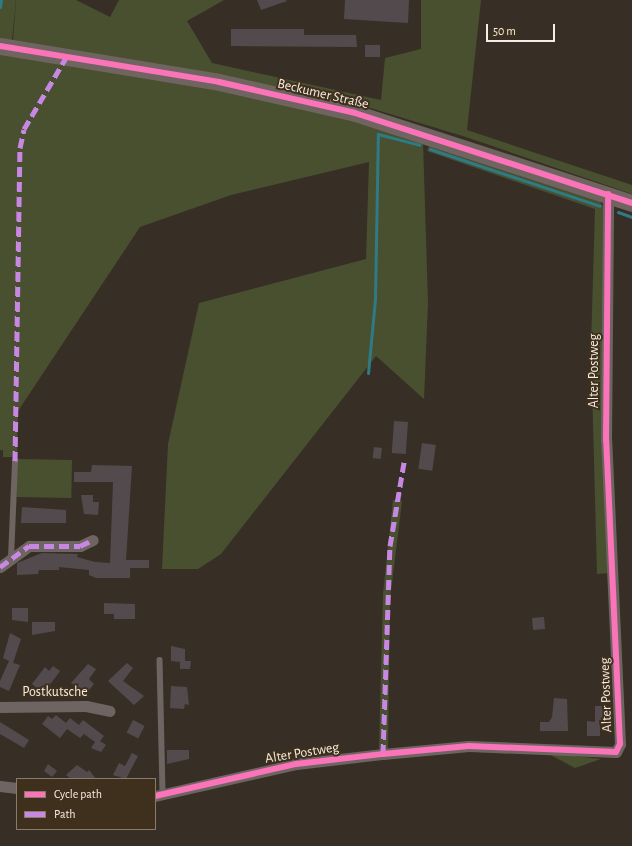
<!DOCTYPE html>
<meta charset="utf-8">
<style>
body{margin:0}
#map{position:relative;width:632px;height:846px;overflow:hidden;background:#372f26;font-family:"Alegreya Sans",sans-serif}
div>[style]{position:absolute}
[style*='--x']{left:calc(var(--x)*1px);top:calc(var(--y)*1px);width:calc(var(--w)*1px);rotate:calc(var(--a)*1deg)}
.green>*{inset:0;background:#485030;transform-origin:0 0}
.stream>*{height:3px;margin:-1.5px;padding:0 1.5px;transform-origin:1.5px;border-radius:1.5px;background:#2e7b86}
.building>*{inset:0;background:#534a4e;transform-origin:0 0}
.lane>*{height:5.5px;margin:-2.75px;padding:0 2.75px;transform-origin:2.75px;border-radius:2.75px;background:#6e6562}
.street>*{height:11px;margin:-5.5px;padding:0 5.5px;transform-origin:5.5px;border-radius:5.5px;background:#6e6562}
.primary>*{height:17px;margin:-8.5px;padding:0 8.5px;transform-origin:8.5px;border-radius:8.5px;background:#6f6460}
.quiet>*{height:5px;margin-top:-2.5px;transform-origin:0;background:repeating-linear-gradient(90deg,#c787e3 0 10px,transparent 0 15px)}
.cycleway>*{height:6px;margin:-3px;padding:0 3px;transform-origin:3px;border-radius:3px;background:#fb73b8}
span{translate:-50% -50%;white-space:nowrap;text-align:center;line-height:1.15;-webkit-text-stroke:4px #3f301e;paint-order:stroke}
.street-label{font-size:14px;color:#f6ece1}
.legend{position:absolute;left:16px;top:778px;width:140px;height:52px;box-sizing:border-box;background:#3f301e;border:1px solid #887b6c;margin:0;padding:5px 7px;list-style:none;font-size:12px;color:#f6ece1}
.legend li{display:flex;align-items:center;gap:8px;height:20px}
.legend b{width:20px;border:1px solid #887b6c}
.scale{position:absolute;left:486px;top:24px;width:69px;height:18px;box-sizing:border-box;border:2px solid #f6ece1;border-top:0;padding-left:5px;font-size:12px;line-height:14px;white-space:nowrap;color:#f6ece1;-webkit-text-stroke:3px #3f301e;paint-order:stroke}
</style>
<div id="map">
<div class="green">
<i style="clip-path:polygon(0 0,16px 0,12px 40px,0 38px)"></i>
<i style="clip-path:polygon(16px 0,76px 0,110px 17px,119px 0,224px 0,187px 21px,212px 63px,381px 100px,385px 58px,421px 49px,421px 0,481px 0,467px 130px,632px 185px,632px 194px,466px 137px,357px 104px,215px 74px,13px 40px)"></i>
<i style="clip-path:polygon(0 54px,218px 89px,354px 119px,423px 141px,428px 303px,424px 399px,376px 356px,221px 554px,198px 569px,162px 569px,168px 444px,199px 303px,366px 259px,369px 162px,231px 195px,140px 227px,18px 411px,17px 457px,3px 457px,3px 450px,0 450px)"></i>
<i style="clip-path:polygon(429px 146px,598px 199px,603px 206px,611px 573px,597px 574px,591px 347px,595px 209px,427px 151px)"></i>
<i style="left:17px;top:459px;width:55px;height:38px;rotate:1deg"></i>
<i style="clip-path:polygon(393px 500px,402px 501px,390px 599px,388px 750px,379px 750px,383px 594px)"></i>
<i style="clip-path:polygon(547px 753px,601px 759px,575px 768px)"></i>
</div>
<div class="stream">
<i style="--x:0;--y:7;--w:7;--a:-82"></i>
<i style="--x:430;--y:149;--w:179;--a:18.5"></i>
<i style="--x:618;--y:212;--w:15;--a:20"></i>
<i style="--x:368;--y:373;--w:74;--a:-84.6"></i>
<i style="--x:375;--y:299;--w:165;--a:-89"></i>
<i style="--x:378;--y:134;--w:43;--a:14.7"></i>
</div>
<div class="building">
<i style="clip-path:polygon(257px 0,286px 0,287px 1px,261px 10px)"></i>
<i style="clip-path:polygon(345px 0,409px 0,408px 23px,344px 19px)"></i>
<i style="clip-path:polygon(231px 29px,304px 29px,304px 35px,356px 35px,357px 47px,231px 46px)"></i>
<i style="left:365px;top:45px;width:15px;height:12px"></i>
<i style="left:394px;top:421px;width:14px;height:32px;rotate:4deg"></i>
<i style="left:422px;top:443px;width:14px;height:26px;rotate:8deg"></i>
<i style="left:374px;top:447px;width:8px;height:11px;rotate:7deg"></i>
<i style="clip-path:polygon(92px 465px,132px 466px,126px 560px,149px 560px,149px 568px,130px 568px,130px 578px,96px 578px,89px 575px,89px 570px,59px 567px,59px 570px,39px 570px,38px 574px,17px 575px,17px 563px,42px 553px,78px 554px,77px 557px,95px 562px,110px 563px,113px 482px,74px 482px,74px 472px,91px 472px)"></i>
<i style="clip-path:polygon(81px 495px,93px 495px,93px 502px,99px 502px,98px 515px,84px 514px)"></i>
<i style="clip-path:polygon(22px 507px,66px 510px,66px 523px,21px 523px)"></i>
<i style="clip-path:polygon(104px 603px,135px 604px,135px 619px,114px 619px,114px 614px,104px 614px)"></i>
<i style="clip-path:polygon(12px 608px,28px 608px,28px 622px,12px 620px)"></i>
<i style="left:544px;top:617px;width:12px;height:12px;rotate:85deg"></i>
<i style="clip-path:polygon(32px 622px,55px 622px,55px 631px,32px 635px)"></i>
<i style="clip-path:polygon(10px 633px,21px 639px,13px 663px,20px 665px,9px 691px,0 687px,0 681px,9px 661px,3px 658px)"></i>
<i style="clip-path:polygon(171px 646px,185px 649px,185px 661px,191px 661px,190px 669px,180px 669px,180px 662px,171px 661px)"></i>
<i style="clip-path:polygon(127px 663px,133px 668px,123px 681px,144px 696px,134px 705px,108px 681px)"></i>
<i style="clip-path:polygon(88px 664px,96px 669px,89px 679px,94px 684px,86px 694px,71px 683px)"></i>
<i style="clip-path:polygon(53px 666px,60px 671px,49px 686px,53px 688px,47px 696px,32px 684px,45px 667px,49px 671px)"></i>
<i style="clip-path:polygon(171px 686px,187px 687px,189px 705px,185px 704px,184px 709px,170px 708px)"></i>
<i style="clip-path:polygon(554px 698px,567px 699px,568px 731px,540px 731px,540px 722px,549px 722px,552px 717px)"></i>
<i style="clip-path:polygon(595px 706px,604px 706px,604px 722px,600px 722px,600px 736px,587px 736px,587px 721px,595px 722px)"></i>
<i style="clip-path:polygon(56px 715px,66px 723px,70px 718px,79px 725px,83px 720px,104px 736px,100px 741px,106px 745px,101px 752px,91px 748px,95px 742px,84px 734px,80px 738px,67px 729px,60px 738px,42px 724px,48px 716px,52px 719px)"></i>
<i style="left:133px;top:720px;width:13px;height:14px;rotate:27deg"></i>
<i style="clip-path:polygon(0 722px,29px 740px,24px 748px,0 734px)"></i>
<i style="clip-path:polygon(167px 750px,189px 750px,189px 759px,167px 764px)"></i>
<i style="clip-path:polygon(132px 753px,138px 756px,126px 779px,113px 775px,119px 763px,125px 766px)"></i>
<i style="clip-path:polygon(48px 764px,57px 771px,52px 777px,44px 771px)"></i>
<i style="clip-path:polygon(77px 765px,87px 772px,89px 770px,96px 779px,71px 779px,66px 775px)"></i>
</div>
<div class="lane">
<i style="--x:11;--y:558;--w:97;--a:-87.6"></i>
<i style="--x:160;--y:660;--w:135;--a:88.7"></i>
</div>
<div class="street">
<i style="--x:0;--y:567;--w:36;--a:-36"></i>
<i style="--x:29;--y:546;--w:51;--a:0"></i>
<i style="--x:80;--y:546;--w:14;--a:-25"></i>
<i style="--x:0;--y:707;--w:86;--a:-0.7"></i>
<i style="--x:86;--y:706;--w:24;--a:12"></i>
<i style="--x:0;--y:786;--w:17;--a:7"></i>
<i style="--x:155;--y:796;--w:145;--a:-12.8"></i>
<i style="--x:296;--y:764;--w:88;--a:-6.6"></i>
<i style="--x:383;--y:754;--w:86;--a:-5.3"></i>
<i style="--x:469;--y:746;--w:147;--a:2.3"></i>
<i style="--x:616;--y:752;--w:9;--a:-63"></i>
<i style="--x:620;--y:744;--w:304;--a:-92.6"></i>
<i style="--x:606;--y:440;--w:246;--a:-89.5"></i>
</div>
<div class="primary">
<i style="--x:0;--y:46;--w:222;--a:9.3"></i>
<i style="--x:219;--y:82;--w:139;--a:12.8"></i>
<i style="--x:355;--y:113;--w:291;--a:18"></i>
</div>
<div class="quiet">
<i style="--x:15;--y:461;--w:313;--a:-89.1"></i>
<i style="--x:20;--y:148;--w:19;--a:-78"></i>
<i style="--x:24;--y:129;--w:85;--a:-59.5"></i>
<i style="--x:0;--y:567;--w:36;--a:-36"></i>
<i style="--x:29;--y:546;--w:51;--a:0"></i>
<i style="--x:80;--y:546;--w:14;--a:-25"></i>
<i style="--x:383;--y:754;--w:208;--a:-88.1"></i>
<i style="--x:390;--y:546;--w:85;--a:-80.5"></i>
</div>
<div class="cycleway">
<i style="--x:0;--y:46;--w:222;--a:9.3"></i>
<i style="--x:219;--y:82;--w:139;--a:12.8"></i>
<i style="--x:355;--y:113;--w:291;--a:18"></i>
<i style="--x:155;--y:796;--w:145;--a:-12.8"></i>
<i style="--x:296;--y:764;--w:88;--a:-6.6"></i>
<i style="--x:383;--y:754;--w:86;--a:-5.3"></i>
<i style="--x:469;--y:746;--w:147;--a:2.3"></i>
<i style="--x:616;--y:752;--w:9;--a:-63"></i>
<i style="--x:620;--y:744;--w:304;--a:-92.6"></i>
<i style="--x:606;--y:440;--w:246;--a:-89.5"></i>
</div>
<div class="street-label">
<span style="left:323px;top:94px;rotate:13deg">Beckumer Straße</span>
<span style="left:594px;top:371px;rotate:-90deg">Alter Postweg</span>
<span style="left:55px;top:692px">Postkutsche</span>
<span style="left:606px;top:695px;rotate:-92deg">Alter Postweg</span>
<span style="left:302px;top:753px;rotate:-9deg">Alter Postweg</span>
</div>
<ul class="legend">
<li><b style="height:5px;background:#fb73b8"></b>Cycle path</li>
<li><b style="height:5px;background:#c787e3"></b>Path</li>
</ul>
<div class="scale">50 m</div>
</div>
